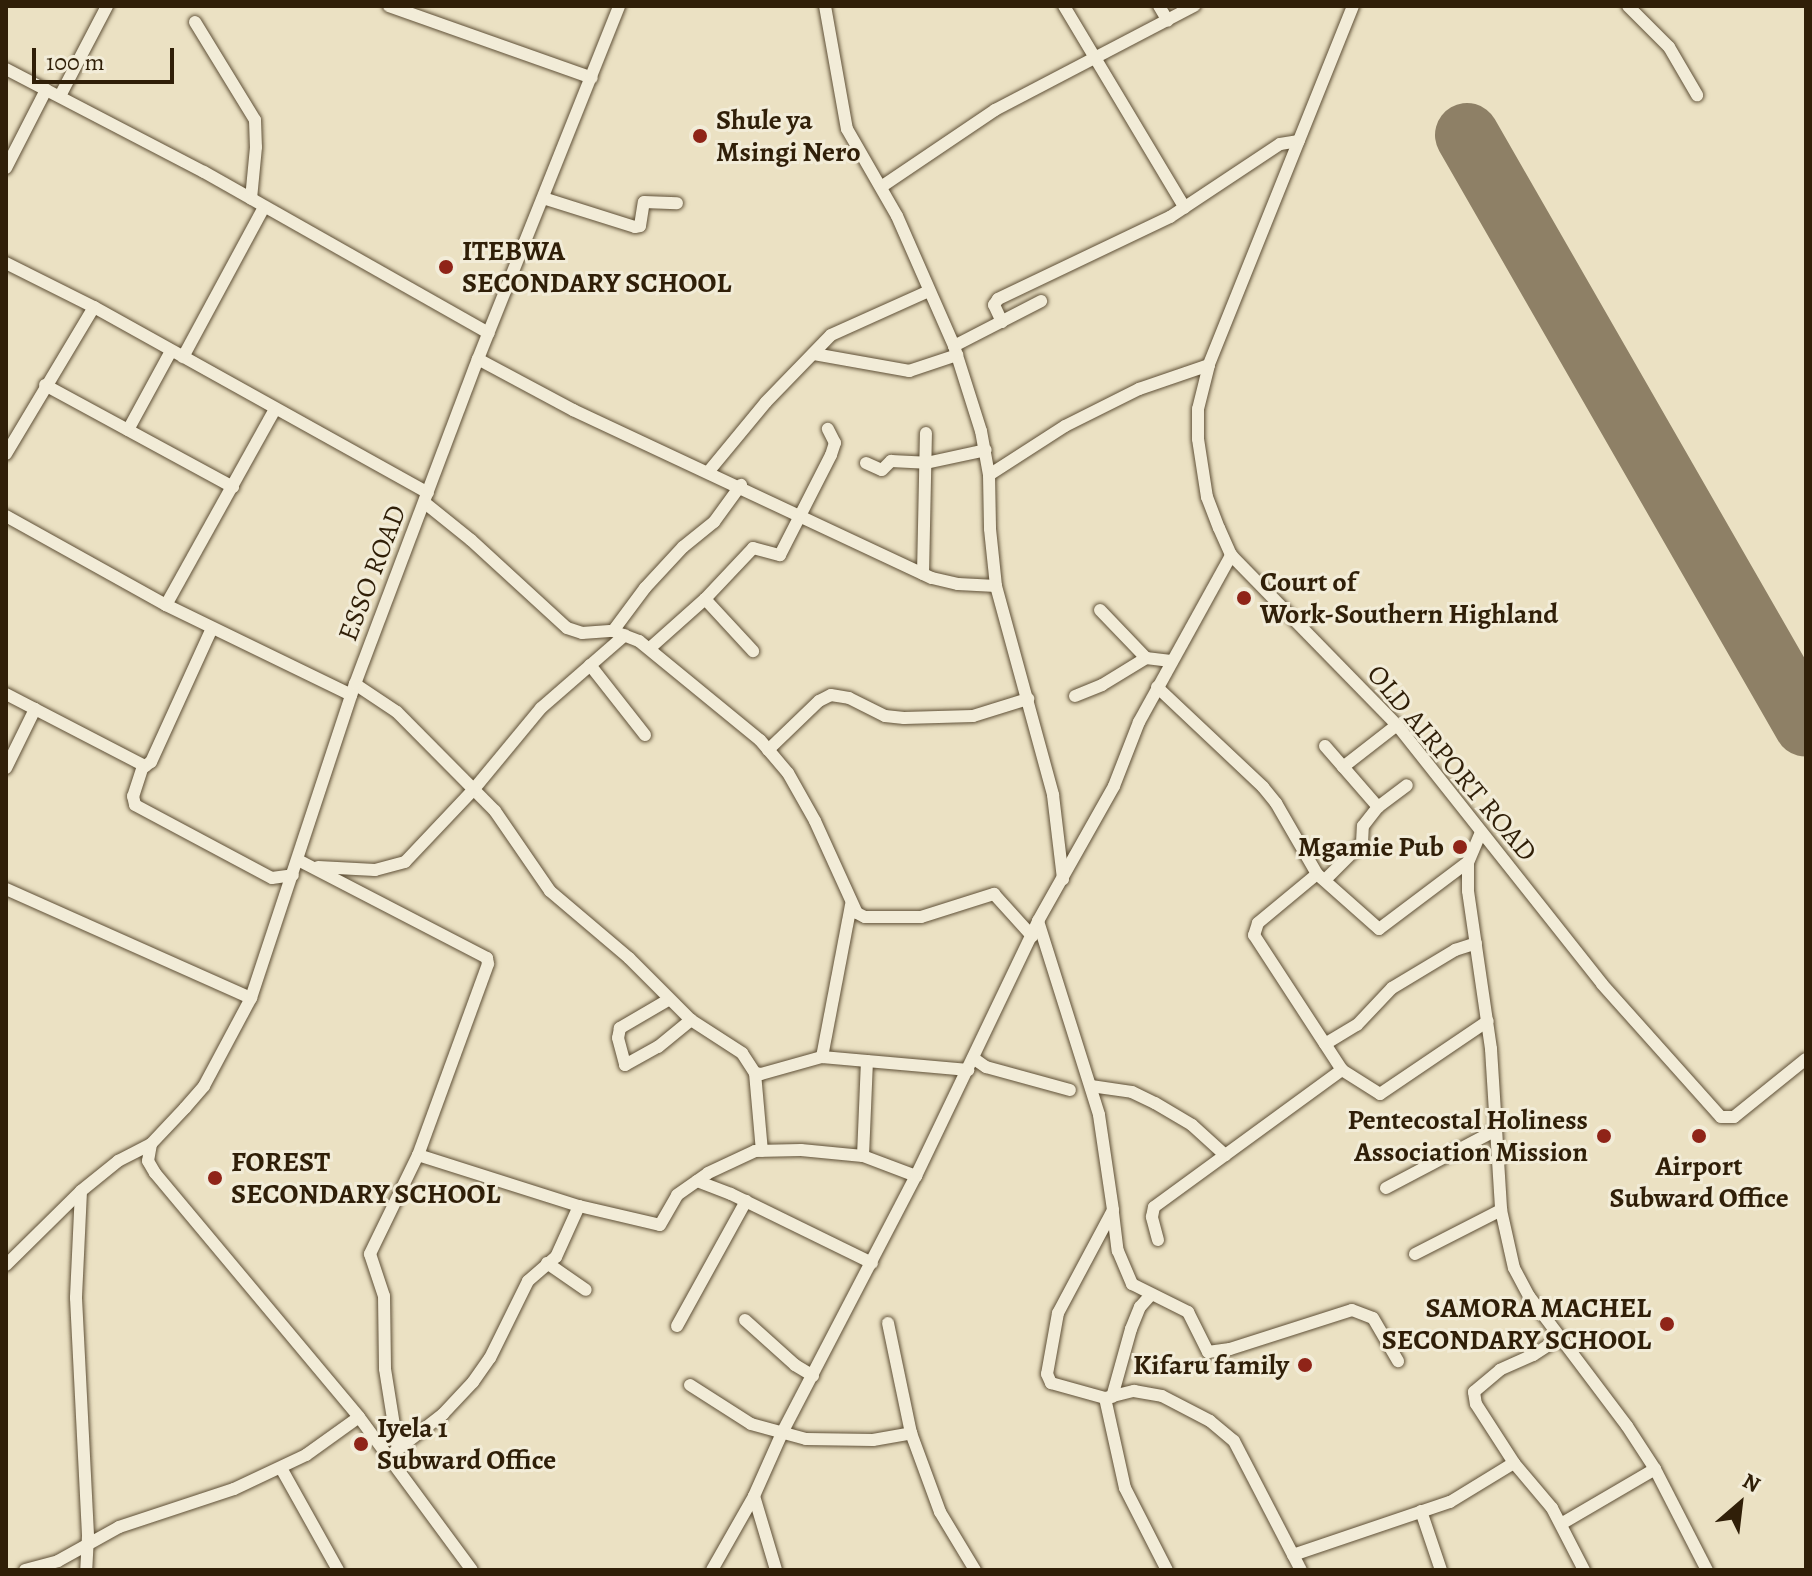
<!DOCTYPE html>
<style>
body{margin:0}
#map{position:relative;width:1812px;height:1576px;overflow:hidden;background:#ebe1c3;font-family:Alegreya,serif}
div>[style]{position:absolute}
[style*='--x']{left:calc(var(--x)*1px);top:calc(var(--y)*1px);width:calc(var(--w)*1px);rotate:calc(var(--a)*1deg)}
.runway>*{height:64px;margin:-32px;padding:0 32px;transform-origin:32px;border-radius:32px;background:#8e8066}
.roads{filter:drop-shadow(0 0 2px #5f5037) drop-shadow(0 0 2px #5f5037)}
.minor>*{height:12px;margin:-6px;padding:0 6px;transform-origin:6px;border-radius:6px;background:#f2ecd8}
.dots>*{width:22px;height:22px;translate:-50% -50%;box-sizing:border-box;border:4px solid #f2ecd8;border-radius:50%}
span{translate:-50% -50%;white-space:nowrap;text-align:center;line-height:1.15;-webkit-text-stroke:6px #f2ecd8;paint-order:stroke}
.poi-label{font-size:28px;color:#301f08;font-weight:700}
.left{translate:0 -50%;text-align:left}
.right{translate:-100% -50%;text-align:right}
.street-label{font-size:28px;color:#301f08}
.frame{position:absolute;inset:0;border:8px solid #301f08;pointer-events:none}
.north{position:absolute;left:1700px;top:1464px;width:80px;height:80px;-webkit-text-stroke:6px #f2ecd8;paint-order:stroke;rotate:28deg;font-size:22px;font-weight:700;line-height:32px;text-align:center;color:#301f08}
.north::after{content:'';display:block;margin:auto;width:28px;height:36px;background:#301f08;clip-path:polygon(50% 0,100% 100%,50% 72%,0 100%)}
.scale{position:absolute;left:32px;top:48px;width:142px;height:36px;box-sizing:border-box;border:4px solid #301f08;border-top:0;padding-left:10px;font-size:24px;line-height:28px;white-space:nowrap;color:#301f08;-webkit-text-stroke:6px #f2ecd8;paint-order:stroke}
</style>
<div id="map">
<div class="runway">
<i style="--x:1467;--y:135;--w:680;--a:60.12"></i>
</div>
<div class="roads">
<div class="minor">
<i style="--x:389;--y:6;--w:215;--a:19.5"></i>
<i style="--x:825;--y:6;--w:125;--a:79.9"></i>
<i style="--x:847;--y:129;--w:100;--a:60.1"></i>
<i style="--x:897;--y:216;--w:142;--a:66.3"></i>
<i style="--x:954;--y:346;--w:89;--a:72.4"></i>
<i style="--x:981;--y:431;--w:45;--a:79.7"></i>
<i style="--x:989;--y:475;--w:54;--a:88.9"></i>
<i style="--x:990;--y:529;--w:57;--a:84"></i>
<i style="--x:996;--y:586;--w:217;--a:74.7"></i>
<i style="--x:1053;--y:795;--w:85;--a:83.2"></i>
<i style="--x:1064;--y:6;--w:235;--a:59.1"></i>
<i style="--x:1159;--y:6;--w:17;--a:59"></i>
<i style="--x:1353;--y:6;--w:387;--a:111.9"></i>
<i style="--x:1209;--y:365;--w:45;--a:104"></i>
<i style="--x:1198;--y:409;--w:30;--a:90"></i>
<i style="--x:1198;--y:439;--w:59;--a:81.2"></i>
<i style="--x:1207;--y:497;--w:33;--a:69"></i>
<i style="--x:1219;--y:528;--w:30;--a:66"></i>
<i style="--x:1231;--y:555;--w:238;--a:45.7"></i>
<i style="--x:1397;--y:725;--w:330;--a:51.6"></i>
<i style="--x:1602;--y:984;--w:178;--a:48.2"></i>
<i style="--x:1721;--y:1117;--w:13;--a:0"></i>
<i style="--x:1734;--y:1117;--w:92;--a:-38.9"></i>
<i style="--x:1628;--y:6;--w:58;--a:45"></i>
<i style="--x:1669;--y:47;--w:56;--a:59.7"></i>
<i style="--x:195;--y:22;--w:115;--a:58.5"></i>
<i style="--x:255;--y:120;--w:27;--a:88"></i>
<i style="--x:256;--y:147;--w:52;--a:95.5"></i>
<i style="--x:6;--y:69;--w:223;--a:27.5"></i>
<i style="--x:204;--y:172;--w:327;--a:29.5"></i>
<i style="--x:60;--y:96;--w:102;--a:-62.4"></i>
<i style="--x:6;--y:168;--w:88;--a:-62.9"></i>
<i style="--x:881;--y:187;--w:138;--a:-34"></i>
<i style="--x:995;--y:110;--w:225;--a:-27.6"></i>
<i style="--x:543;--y:198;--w:96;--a:17.5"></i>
<i style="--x:635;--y:227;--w:5;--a:-11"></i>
<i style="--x:640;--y:226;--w:24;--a:-81"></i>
<i style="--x:644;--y:202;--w:33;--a:2"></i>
<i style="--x:6;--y:263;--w:98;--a:26.6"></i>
<i style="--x:94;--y:307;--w:382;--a:29.1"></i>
<i style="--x:1002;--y:322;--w:19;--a:-115"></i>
<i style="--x:994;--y:305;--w:7;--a:-56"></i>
<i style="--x:998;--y:299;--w:191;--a:-25.5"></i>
<i style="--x:1170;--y:217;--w:132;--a:-33.6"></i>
<i style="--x:1280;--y:144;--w:19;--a:-9"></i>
<i style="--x:954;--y:346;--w:98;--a:-27.3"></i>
<i style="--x:814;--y:354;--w:97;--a:10.1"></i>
<i style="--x:909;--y:371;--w:51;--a:-18.4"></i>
<i style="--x:183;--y:357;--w:170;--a:-61.6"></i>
<i style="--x:478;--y:359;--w:108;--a:28.2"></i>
<i style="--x:573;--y:410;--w:396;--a:25.1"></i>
<i style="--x:932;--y:578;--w:27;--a:13"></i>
<i style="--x:958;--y:584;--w:38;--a:3"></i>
<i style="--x:45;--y:385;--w:214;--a:28.5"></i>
<i style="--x:128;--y:430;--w:90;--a:-61.4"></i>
<i style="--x:6;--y:454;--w:171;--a:-59.1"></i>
<i style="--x:866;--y:463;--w:17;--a:24"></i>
<i style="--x:882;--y:470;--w:13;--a:-45"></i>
<i style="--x:891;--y:461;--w:35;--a:3"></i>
<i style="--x:926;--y:463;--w:61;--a:-12.2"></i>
<i style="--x:709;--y:471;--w:89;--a:-50.4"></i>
<i style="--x:766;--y:402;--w:93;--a:-45.9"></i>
<i style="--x:831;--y:335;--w:107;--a:-24.2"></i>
<i style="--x:989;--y:475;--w:90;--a:-32.8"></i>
<i style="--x:1065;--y:426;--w:83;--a:-26.6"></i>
<i style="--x:1139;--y:389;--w:74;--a:-18.9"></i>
<i style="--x:425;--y:503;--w:59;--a:38.8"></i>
<i style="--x:471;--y:540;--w:130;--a:42.5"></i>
<i style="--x:567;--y:628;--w:16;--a:18"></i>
<i style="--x:582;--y:633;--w:31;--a:-4"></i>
<i style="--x:613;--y:631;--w:28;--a:21"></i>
<i style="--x:639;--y:641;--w:156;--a:39.3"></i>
<i style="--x:760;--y:740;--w:43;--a:49.7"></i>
<i style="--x:788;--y:773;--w:55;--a:60.6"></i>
<i style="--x:815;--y:821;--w:101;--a:65.5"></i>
<i style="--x:857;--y:913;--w:9;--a:27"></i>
<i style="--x:865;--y:917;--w:56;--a:0"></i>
<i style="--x:921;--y:917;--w:77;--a:-17.5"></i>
<i style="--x:994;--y:894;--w:57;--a:47.9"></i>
<i style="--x:6;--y:516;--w:183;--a:29.1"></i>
<i style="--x:166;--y:605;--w:206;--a:25.9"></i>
<i style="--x:923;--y:574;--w:141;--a:-88.8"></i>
<i style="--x:705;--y:599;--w:71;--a:47.3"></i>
<i style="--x:166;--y:605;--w:224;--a:-60.9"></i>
<i style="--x:1100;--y:610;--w:66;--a:46.2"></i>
<i style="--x:1146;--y:658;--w:25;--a:7"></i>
<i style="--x:613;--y:631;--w:54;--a:-53.3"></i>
<i style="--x:645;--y:588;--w:56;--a:-47.2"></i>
<i style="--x:683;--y:547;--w:40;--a:-39"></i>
<i style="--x:714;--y:522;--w:46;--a:-53.9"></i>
<i style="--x:650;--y:648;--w:74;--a:-41.7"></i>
<i style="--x:705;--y:599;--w:70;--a:-46.7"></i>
<i style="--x:753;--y:548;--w:28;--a:15"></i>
<i style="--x:780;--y:555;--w:112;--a:-63"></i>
<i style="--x:831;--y:455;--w:13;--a:-72"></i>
<i style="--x:835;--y:443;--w:16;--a:-117"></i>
<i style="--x:590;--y:665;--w:89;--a:51.8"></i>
<i style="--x:355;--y:684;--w:50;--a:33.7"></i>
<i style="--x:397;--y:712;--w:139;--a:45.3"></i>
<i style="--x:495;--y:811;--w:97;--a:55.5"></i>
<i style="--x:550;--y:891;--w:104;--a:40.3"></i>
<i style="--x:629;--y:958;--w:88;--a:45"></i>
<i style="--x:691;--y:1020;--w:61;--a:32.9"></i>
<i style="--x:742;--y:1053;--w:24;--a:57"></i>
<i style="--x:755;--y:1073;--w:6;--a:9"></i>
<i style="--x:761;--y:1074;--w:63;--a:-15.6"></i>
<i style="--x:822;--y:1057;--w:147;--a:5.1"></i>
<i style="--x:1157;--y:687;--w:146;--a:43.3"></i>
<i style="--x:1263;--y:787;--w:21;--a:51"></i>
<i style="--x:1276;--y:803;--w:82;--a:60"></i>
<i style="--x:1317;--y:874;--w:77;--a:140.3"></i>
<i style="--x:1258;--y:923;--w:13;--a:108"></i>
<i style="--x:1254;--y:935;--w:161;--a:56.9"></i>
<i style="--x:1342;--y:1070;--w:45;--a:32.3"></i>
<i style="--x:1380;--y:1094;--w:130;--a:-34.1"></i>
<i style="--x:6;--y:694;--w:157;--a:27.4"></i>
<i style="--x:145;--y:766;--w:7;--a:-34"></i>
<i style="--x:151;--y:762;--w:147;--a:-65.5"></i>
<i style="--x:1075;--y:696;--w:29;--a:-22"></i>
<i style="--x:1102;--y:685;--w:52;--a:-31.5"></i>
<i style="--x:1325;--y:746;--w:81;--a:49"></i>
<i style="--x:768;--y:750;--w:71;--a:-43.9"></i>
<i style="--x:819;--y:701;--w:13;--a:-27"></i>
<i style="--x:831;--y:695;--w:18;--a:9"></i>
<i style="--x:849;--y:698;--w:40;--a:26.6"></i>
<i style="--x:885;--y:716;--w:19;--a:6"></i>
<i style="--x:904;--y:718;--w:69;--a:-1.7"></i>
<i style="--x:973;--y:716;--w:58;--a:-17.2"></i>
<i style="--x:143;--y:766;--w:32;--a:108"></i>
<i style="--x:133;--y:796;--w:9;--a:77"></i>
<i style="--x:135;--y:805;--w:155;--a:28.1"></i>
<i style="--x:272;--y:878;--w:21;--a:-8"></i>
<i style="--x:1343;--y:767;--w:68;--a:-37.9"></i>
<i style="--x:6;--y:768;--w:66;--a:-63.8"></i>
<i style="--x:1481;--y:832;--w:33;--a:113"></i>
<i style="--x:1468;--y:862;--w:29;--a:90"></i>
<i style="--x:1468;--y:891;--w:160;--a:81.7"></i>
<i style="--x:1491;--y:1049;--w:161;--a:86.4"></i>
<i style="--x:1501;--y:1210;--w:59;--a:77.4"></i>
<i style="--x:1514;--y:1268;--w:32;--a:62"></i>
<i style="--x:1529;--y:1296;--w:163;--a:53"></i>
<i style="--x:1627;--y:1426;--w:51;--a:56.9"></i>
<i style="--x:1655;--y:1469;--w:114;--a:62.8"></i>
<i style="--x:298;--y:860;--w:213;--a:27.4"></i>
<i style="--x:487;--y:958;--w:6;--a:81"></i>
<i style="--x:488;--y:964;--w:203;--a:110.1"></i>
<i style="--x:418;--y:1155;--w:110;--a:115.9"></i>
<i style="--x:370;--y:1254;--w:44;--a:71.6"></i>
<i style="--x:384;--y:1296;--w:73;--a:89.2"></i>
<i style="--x:385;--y:1369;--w:82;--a:80.9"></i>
<i style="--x:318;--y:867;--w:57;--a:3"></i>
<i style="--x:375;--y:870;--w:31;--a:-15"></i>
<i style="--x:405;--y:862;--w:100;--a:-46.6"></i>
<i style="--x:474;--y:789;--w:105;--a:-50.4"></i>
<i style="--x:541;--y:708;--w:111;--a:-41"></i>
<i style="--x:1317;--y:874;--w:83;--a:41.6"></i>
<i style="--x:1379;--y:929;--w:111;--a:-37"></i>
<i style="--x:1325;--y:880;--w:52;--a:-45"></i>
<i style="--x:1362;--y:843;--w:17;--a:-87"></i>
<i style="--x:1363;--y:826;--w:24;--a:-52"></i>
<i style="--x:1378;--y:807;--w:36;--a:-37"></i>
<i style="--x:6;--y:889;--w:268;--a:24"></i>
<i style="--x:1038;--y:921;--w:203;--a:72.5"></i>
<i style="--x:1099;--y:1115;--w:96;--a:81.6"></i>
<i style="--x:1113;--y:1210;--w:117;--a:118.1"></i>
<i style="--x:1058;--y:1313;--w:62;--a:100.2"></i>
<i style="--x:1047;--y:1374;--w:10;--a:66"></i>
<i style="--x:1051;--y:1383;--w:56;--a:15.5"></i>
<i style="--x:1105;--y:1398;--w:30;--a:-14"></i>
<i style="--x:1134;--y:1391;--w:28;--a:10"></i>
<i style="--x:1162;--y:1396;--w:54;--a:27.5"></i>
<i style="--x:1210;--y:1421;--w:31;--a:40"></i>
<i style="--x:1234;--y:1441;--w:145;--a:62.6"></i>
<i style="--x:668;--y:1000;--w:56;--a:149.7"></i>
<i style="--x:620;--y:1028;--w:10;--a:101"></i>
<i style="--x:618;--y:1038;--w:28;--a:75"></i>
<i style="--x:625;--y:1065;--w:38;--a:-29"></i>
<i style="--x:658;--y:1047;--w:43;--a:-39.3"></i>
<i style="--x:1325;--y:1044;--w:37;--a:-31"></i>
<i style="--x:1357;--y:1025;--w:51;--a:-46.6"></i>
<i style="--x:1392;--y:988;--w:74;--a:-31.1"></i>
<i style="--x:1455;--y:950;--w:22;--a:-18"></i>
<i style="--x:822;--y:1057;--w:155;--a:-79.2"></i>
<i style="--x:973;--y:1058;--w:16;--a:35"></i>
<i style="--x:986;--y:1067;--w:87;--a:15.3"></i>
<i style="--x:755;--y:1073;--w:78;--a:84.9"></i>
<i style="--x:1091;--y:1086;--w:41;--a:8.3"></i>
<i style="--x:1132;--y:1092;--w:25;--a:26"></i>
<i style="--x:1155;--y:1103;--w:43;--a:30.7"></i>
<i style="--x:1192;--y:1125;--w:45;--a:42.3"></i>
<i style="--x:151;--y:1144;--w:17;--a:100"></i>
<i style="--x:148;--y:1161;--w:14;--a:60"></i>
<i style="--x:155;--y:1173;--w:318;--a:50.1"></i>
<i style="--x:359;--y:1417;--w:190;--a:53.6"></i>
<i style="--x:418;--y:1155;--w:169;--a:17.6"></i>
<i style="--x:863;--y:1156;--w:95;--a:-87.6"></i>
<i style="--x:697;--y:1181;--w:36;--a:21"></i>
<i style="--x:731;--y:1194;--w:157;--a:26.1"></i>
<i style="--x:1386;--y:1188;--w:122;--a:-27.8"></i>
<i style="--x:81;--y:1191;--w:107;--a:92.7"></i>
<i style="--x:76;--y:1298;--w:238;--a:87.1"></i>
<i style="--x:88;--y:1536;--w:34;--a:93"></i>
<i style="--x:1113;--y:1213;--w:38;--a:83"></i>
<i style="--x:1118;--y:1251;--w:36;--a:67"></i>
<i style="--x:1132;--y:1284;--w:63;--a:26.6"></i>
<i style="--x:1188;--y:1312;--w:45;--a:63.4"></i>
<i style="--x:1208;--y:1352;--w:22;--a:-8"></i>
<i style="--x:1230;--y:1349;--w:128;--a:-17.7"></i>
<i style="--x:1352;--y:1310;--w:22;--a:21"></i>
<i style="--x:1373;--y:1318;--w:50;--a:59.8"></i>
<i style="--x:1158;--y:1240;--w:24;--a:-105"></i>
<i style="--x:1152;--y:1217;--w:10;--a:-79"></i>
<i style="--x:1154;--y:1207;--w:233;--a:-36.1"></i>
<i style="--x:1415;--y:1254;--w:97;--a:-27.1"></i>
<i style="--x:547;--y:1263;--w:47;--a:34.7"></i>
<i style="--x:6;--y:1265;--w:105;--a:-44.6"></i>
<i style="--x:81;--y:1191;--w:48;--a:-39"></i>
<i style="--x:118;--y:1161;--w:37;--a:-27"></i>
<i style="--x:151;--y:1144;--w:50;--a:-46.6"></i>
<i style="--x:185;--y:1108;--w:29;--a:-49"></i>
<i style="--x:204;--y:1086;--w:100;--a:-61.9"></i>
<i style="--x:251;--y:998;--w:331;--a:-71.7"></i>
<i style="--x:355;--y:684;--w:347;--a:-69.3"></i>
<i style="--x:478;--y:359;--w:380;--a:-68.2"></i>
<i style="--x:745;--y:1320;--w:67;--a:42"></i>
<i style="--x:795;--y:1365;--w:21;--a:31"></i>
<i style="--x:888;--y:1323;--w:112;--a:78.2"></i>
<i style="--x:677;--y:1326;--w:143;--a:-61.1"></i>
<i style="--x:1561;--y:1337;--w:33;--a:147"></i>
<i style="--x:1533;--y:1355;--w:36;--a:156"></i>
<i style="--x:1500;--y:1370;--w:34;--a:140"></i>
<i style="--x:1474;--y:1392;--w:12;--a:81"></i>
<i style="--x:1476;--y:1404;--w:70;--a:57.2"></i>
<i style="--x:1514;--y:1463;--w:59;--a:49.8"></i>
<i style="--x:1552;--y:1508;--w:70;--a:62.7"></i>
<i style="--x:690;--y:1385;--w:72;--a:32.6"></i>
<i style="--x:751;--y:1424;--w:57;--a:15.3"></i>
<i style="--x:806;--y:1439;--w:67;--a:0.9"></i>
<i style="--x:873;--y:1440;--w:39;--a:-10"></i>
<i style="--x:911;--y:1433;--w:84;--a:69.8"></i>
<i style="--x:940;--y:1512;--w:68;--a:58.9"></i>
<i style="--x:1112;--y:1397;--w:71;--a:-74.4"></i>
<i style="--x:1131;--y:1329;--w:24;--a:-68"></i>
<i style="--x:1140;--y:1307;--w:15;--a:-48"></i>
<i style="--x:1105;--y:1398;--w:92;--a:77.5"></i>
<i style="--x:1125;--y:1488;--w:92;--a:62.9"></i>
<i style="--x:388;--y:1457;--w:70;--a:-38"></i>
<i style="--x:443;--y:1414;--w:44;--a:-46.8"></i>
<i style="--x:473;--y:1382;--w:29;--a:-55"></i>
<i style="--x:490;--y:1358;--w:86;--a:-63.7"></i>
<i style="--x:528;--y:1281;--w:37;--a:-41"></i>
<i style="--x:556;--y:1257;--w:56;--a:-65.7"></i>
<i style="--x:579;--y:1206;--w:83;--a:13.2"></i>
<i style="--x:660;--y:1225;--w:34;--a:-60"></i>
<i style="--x:677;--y:1195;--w:38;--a:-35"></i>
<i style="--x:708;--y:1173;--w:52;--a:-25.1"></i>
<i style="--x:755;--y:1151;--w:46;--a:-1.2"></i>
<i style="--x:801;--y:1150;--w:62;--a:5.5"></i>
<i style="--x:863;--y:1156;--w:57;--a:20.7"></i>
<i style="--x:281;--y:1468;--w:117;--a:60.8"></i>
<i style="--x:754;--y:1496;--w:77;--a:73.4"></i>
<i style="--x:1421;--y:1511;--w:62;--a:71.3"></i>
<i style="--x:1561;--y:1524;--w:109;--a:-30.3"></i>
<i style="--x:1293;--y:1555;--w:166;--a:-18.7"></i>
<i style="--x:1450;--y:1502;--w:75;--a:-31.4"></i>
<i style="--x:25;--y:1570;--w:34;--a:-15"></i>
<i style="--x:58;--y:1561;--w:70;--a:-29.1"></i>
<i style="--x:119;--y:1527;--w:121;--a:-18.3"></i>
<i style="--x:234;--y:1489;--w:80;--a:-25.3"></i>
<i style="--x:306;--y:1455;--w:65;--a:-35.6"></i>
<i style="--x:712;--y:1570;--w:85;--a:-60.4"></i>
<i style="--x:754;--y:1496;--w:69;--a:-66"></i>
<i style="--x:782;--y:1433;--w:290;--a:-62.5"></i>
<i style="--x:916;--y:1176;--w:283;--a:-64.4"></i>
<i style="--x:1038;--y:921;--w:155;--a:-60.6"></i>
<i style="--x:1114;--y:786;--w:69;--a:-68.7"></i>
<i style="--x:1139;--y:722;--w:191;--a:-61.1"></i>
</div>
</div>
<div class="dots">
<i style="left:700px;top:136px;background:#8f2418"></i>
<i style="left:446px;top:267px;background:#8f2418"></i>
<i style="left:1244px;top:598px;background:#8f2418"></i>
<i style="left:1460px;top:847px;background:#8f2418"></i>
<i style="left:1604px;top:1136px;background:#8f2418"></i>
<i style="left:1699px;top:1136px;background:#8f2418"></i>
<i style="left:215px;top:1178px;background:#8f2418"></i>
<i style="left:1667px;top:1324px;background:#8f2418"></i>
<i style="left:1305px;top:1365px;background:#8f2418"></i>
<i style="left:361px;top:1444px;background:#8f2418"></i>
</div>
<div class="poi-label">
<span class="left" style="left:716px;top:136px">Shule ya<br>Msingi Nero</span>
<span class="left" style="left:462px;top:267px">ITEBWA<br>SECONDARY SCHOOL</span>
<span class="left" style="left:1260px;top:598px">Court of<br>Work-Southern Highland</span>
<span class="right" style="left:1444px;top:847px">Mgamie Pub</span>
<span class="right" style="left:1588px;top:1136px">Pentecostal Holiness<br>Association Mission</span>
<span class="left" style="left:231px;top:1178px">FOREST<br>SECONDARY SCHOOL</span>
<span style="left:1699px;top:1182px">Airport<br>Subward Office</span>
<span class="right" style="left:1651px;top:1324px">SAMORA MACHEL<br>SECONDARY SCHOOL</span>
<span class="right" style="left:1289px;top:1365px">Kifaru family</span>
<span class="left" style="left:377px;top:1444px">Iyela 1<br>Subward Office</span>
</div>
<div class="street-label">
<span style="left:372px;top:573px;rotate:-69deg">ESSO ROAD</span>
<span style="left:1452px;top:763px;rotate:50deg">OLD AIRPORT ROAD</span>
</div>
<div class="frame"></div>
<div class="north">N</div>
<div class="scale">100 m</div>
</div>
